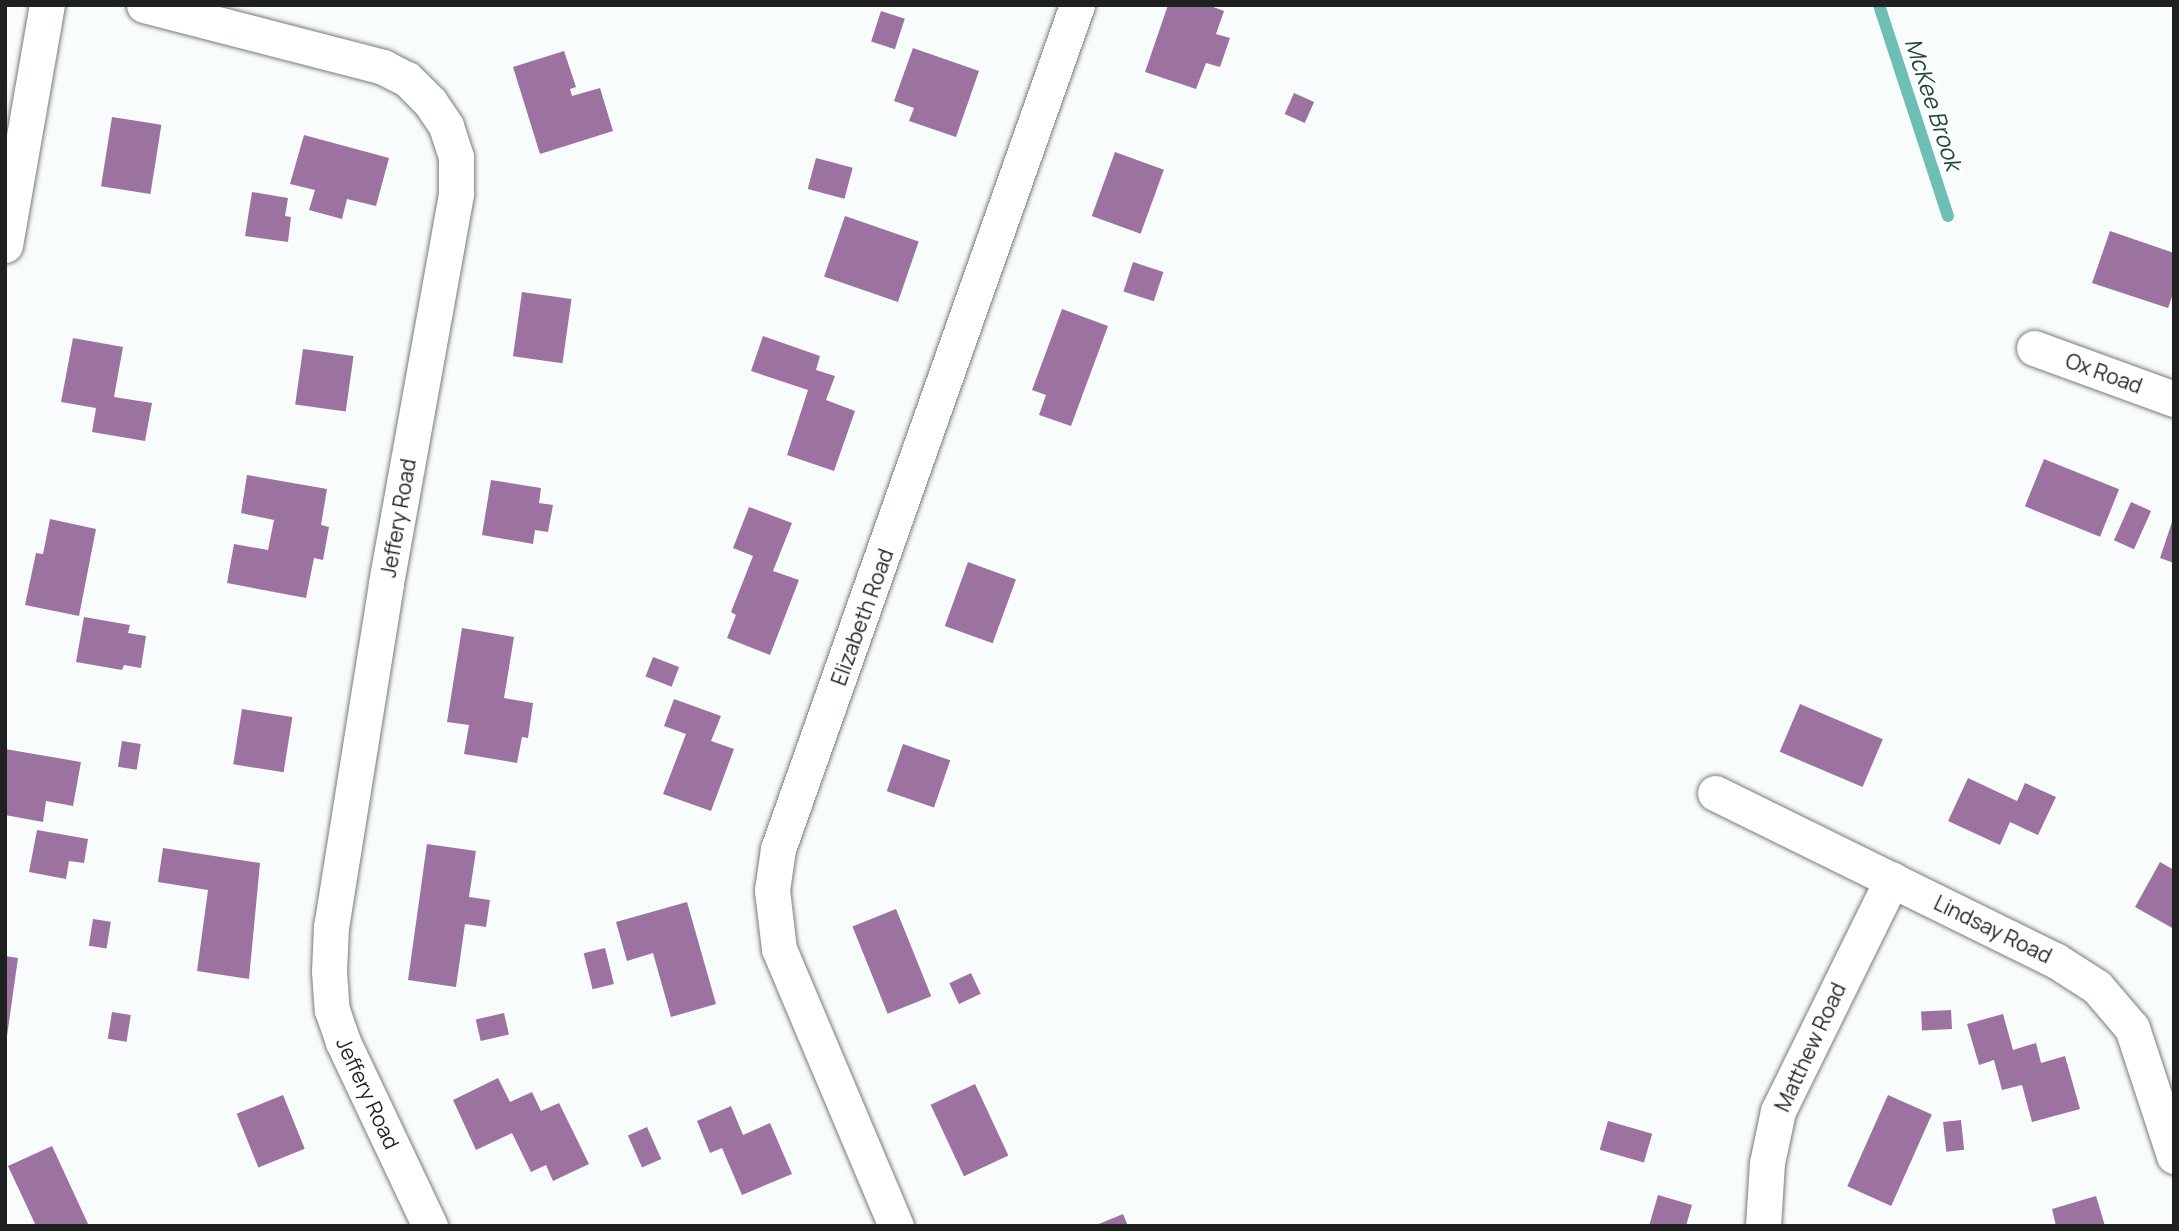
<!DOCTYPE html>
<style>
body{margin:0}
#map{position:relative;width:2179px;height:1231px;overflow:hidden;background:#f8fcfc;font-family:Manrope,sans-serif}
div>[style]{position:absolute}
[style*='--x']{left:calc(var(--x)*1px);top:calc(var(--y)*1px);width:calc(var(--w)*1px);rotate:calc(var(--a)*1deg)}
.stream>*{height:12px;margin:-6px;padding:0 6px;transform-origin:6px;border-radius:6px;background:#6dbfb4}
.building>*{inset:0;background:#9c73a0;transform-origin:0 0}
.roads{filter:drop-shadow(0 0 2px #787c7c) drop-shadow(0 0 2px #787c7c)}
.minor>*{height:35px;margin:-17.5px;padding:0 17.5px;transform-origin:17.5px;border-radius:17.5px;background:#fff}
span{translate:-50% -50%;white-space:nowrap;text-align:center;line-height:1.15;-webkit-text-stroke:5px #fff;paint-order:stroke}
.street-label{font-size:21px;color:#1f2020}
.water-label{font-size:23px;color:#214843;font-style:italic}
.frame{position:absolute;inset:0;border:7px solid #1f2020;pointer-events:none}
</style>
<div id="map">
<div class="stream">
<i style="--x:1879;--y:5;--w:222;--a:71.9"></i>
</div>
<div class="building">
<i style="clip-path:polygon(1168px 5px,1208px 5px,1224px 11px,1216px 34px,1230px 38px,1220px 67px,1206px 63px,1196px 89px,1145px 72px)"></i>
<i style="left:881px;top:11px;width:25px;height:32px;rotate:18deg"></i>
<i style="clip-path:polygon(913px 48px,979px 71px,956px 137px,909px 121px,914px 108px,894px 101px)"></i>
<i style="clip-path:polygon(564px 51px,576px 87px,570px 89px,572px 96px,600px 88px,613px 131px,540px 154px,513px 67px)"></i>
<i style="left:1294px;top:93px;width:22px;height:23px;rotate:24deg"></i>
<i style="left:112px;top:117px;width:50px;height:70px;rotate:9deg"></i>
<i style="clip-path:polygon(304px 135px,389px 158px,376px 206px,347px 199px,342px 219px,309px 210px,315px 190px,290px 184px)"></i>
<i style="left:1115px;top:152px;width:52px;height:68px;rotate:20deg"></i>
<i style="left:816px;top:158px;width:38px;height:32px;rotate:15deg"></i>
<i style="clip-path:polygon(252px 192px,288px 198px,285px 216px,291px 217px,288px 242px,245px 236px)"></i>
<i style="left:845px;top:216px;width:78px;height:64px;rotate:19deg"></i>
<i style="clip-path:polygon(2110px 231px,2174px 253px,2174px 291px,2168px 308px,2092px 283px)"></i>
<i style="left:1133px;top:262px;width:32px;height:31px;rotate:18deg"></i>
<i style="left:522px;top:292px;width:50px;height:65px;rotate:8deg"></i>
<i style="clip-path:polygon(1062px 309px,1108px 326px,1071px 426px,1039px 415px,1046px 395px,1032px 390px)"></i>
<i style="clip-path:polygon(763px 336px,820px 356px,816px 370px,835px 376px,826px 400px,855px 411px,834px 471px,787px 455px,808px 390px,751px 371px)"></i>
<i style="clip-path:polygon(73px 338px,123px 347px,114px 397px,152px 403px,145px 441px,92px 432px,96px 408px,61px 402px)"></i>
<i style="left:303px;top:349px;width:51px;height:56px;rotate:8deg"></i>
<i style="left:2044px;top:459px;width:81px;height:51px;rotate:22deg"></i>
<i style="clip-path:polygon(247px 475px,327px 489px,321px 525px,329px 527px,323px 560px,314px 558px,306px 598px,227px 583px,234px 544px,268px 550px,274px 520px,241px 513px)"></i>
<i style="clip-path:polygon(491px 480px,541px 488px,539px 503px,553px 505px,548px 532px,535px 530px,533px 544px,482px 535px)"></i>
<i style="left:2131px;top:502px;width:22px;height:42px;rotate:24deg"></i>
<i style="clip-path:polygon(749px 507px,792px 523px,773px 571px,799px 580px,770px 655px,727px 638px,736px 615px,731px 612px,753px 556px,733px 548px)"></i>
<i style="clip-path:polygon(50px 519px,96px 529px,79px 616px,25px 605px,36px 553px,43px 554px)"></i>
<i style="clip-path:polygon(2173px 519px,2174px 519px,2174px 563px,2160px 558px)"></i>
<i style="left:968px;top:562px;width:51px;height:68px;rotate:20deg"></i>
<i style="clip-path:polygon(84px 617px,130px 625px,128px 633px,146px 636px,141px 668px,124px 665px,122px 670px,76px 662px)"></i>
<i style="clip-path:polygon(462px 628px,514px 637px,504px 698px,533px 703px,528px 738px,522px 737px,517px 763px,464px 754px,469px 725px,447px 722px)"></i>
<i style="left:653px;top:657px;width:28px;height:21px;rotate:21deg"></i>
<i style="clip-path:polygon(674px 699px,721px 716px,711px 741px,734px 749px,711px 811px,663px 794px,686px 734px,664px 726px)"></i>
<i style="left:1800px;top:704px;width:90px;height:52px;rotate:23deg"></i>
<i style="left:242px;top:709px;width:51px;height:56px;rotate:9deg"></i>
<i style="left:122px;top:741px;width:19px;height:26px;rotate:9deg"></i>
<i style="left:903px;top:744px;width:50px;height:50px;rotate:19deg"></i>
<i style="clip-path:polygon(5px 749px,81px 762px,73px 806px,46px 801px,43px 822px,5px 815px)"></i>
<i style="clip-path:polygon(1968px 778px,2017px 801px,2025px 783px,2056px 797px,2038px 835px,2010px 822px,2000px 845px,1948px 821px)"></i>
<i style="clip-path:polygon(37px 830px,88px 839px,84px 863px,69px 861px,66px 879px,29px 872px)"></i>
<i style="clip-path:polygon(427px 844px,476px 851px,469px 897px,490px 900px,486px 927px,465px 924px,456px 987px,408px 980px)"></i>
<i style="clip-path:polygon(163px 848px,260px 863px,249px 979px,197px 971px,208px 890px,158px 882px)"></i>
<i style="clip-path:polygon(2160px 862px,2174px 870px,2174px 929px,2135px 907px)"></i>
<i style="clip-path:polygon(687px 902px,716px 1004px,671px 1017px,653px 953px,627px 961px,616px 922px)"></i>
<i style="left:896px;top:909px;width:94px;height:47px;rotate:68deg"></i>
<i style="left:93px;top:919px;width:18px;height:27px;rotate:9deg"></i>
<i style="left:605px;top:948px;width:37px;height:22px;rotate:76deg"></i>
<i style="clip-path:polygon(5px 956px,18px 958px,7px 1036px,5px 1036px)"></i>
<i style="left:971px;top:973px;width:23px;height:24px;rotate:65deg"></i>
<i style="left:1951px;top:1010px;width:19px;height:30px;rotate:87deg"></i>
<i style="left:112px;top:1012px;width:19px;height:27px;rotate:9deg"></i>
<i style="left:504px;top:1013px;width:22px;height:29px;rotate:77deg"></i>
<i style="clip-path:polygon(2003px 1014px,2013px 1050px,2036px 1043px,2041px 1063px,2065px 1056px,2080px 1109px,2032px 1122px,2022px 1085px,2002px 1090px,1994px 1060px,1979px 1065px,1967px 1024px)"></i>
<i style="clip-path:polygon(498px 1078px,510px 1102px,532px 1092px,541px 1111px,559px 1103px,589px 1164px,553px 1181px,546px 1165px,531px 1172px,512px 1133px,476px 1150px,453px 1100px)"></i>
<i style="left:975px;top:1084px;width:79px;height:49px;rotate:65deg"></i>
<i style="left:283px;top:1095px;width:58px;height:50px;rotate:68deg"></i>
<i style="left:1888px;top:1095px;width:48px;height:100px;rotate:24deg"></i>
<i style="clip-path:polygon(731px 1106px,743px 1135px,770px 1123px,792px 1174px,742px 1195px,722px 1148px,710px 1153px,697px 1121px)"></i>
<i style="left:1961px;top:1120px;width:30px;height:18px;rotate:84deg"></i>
<i style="left:1608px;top:1121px;width:46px;height:30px;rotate:16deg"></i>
<i style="left:647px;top:1127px;width:35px;height:21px;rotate:66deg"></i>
<i style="clip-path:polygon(52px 1146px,89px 1226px,36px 1226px,8px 1166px)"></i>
<i style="clip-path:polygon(1658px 1195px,1692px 1205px,1686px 1226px,1649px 1226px)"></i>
<i style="clip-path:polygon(2096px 1196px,2105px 1226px,2056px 1226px,2052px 1209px)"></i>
<i style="clip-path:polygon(1123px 1214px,1128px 1226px,1094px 1226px)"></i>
</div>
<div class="roads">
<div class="minor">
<i style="--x:144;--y:5;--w:247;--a:14.5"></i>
<i style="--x:383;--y:67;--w:27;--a:27"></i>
<i style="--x:407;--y:79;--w:33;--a:45"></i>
<i style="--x:430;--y:102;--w:29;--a:56"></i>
<i style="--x:446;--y:126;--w:33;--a:72"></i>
<i style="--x:456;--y:157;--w:37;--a:90"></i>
<i style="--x:456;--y:194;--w:396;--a:100.2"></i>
<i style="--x:386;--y:584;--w:346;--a:99.1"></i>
<i style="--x:331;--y:926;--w:45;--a:92.5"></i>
<i style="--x:329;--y:971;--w:39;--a:86"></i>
<i style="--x:332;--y:1010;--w:34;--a:71"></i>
<i style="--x:343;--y:1042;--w:204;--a:64.7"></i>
<i style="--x:5;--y:245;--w:244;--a:-80.1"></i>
<i style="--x:2034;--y:348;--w:149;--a:20"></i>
<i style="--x:1715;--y:793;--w:379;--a:26.2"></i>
<i style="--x:2055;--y:960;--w:50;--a:32.7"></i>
<i style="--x:2097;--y:987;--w:54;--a:49.5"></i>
<i style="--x:2132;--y:1028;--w:135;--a:71.8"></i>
<i style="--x:896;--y:1226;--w:301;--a:-112.9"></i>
<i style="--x:779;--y:949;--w:59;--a:-96.8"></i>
<i style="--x:772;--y:890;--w:41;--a:-81.7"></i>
<i style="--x:778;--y:849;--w:895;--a:-70.49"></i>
<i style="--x:1763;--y:1226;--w:63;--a:-86.4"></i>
<i style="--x:1767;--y:1163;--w:53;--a:-78.1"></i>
<i style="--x:1778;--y:1111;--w:258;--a:-63.8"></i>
</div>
</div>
<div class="street-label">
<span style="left:2104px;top:373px;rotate:20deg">Ox Road</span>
<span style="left:398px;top:518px;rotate:-80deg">Jeffery Road</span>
<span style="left:862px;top:617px;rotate:-70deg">Elizabeth Road</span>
<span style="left:1993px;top:929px;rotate:26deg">Lindsay Road</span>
<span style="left:1810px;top:1047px;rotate:-65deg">Matthew Road</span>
<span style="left:368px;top:1093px;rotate:65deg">Jeffery Road</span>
</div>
<div class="water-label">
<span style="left:1934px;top:104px;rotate:72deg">McKee Brook</span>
</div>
<div class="frame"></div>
</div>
